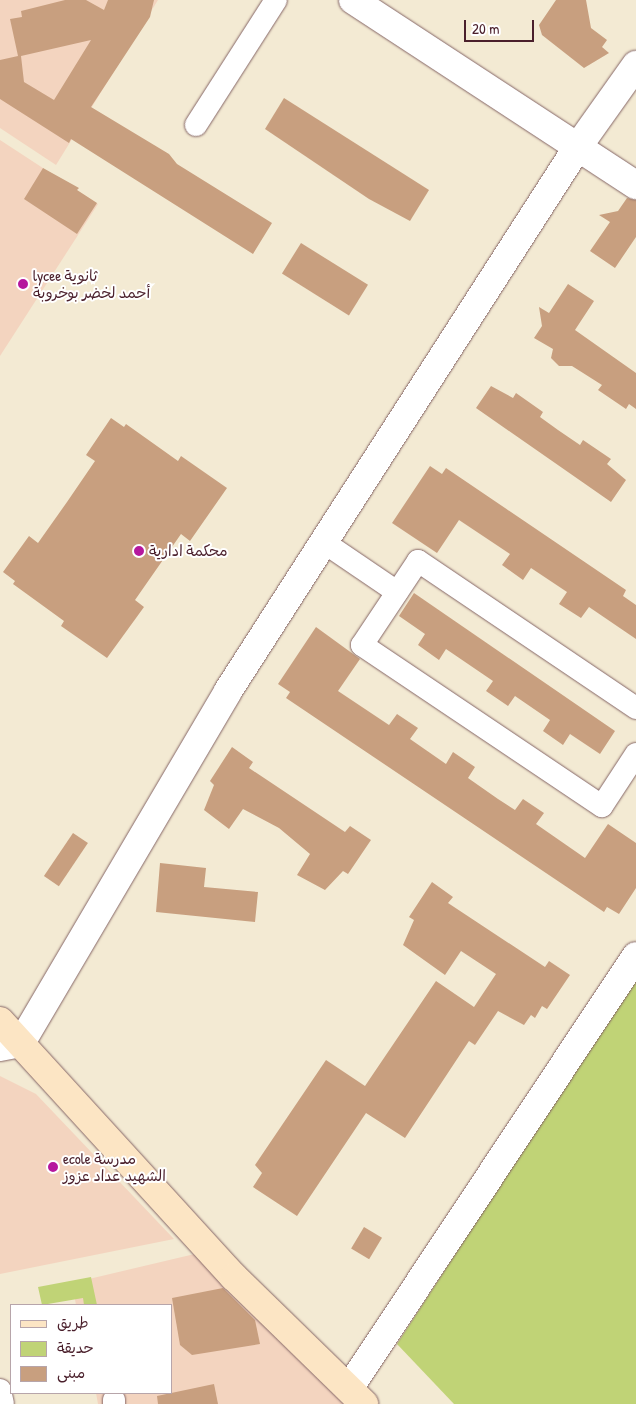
<!DOCTYPE html>
<meta charset="utf-8">
<style>
body{margin:0}
#map{position:relative;width:636px;height:1404px;overflow:hidden;background:#f3ead3;font-family:"Patrick Hand","Playpen Sans Arabic",sans-serif}
div>[style]{position:absolute}
[style*='--x']{left:calc(var(--x)*1px);top:calc(var(--y)*1px);width:calc(var(--w)*1px);rotate:calc(var(--a)*1deg)}
.built>*{inset:0;background:#f3d4bf}
.green>*{inset:0;background:#c0d376}
.building>*{inset:0;background:#c89f7f;transform-origin:0 0}
.roads{filter:drop-shadow(0 0 1px #856666) drop-shadow(0 0 1px #856666)}
.minor>*{height:22px;margin:-11px;padding:0 11px;transform-origin:11px;border-radius:11px;background:#fff}
.tertiary>*{height:28px;margin:-14px;padding:0 14px;transform-origin:14px;border-radius:14px;background:#fff}
.secondary>*{height:28px;margin:-14px;padding:0 14px;transform-origin:14px;border-radius:14px;background:#fce5c4}
.dots>*{width:14px;height:14px;translate:-50% -50%;box-sizing:border-box;border:2px solid #fff;border-radius:50%}
span{translate:-50% -50%;white-space:nowrap;text-align:center;line-height:1.15;-webkit-text-stroke:4px #fff;paint-order:stroke}
.poi-label{font-size:15px;color:#4a1f2b}
.left{translate:0 -50%;text-align:left}
.legend{position:absolute;left:10px;top:1304px;width:162px;height:90px;box-sizing:border-box;background:#fff;border:1px solid #b7a5aa;margin:0;padding:6px 9px;list-style:none;font-size:15px;color:#4a1f2b}
.legend li{display:flex;align-items:center;gap:10px;height:25px}
.legend b{width:25px;border:1px solid #b7a5aa}
.scale{position:absolute;left:464px;top:20px;width:70px;height:22px;box-sizing:border-box;border:2px solid #4a1f2b;border-top:0;padding-left:6px;font-size:15px;line-height:18px;white-space:nowrap;color:#4a1f2b;-webkit-text-stroke:4px #fff;paint-order:stroke}
</style>
<div id="map">
<div class="built">
<i style="clip-path:polygon(0 0,158px 0,56px 165px,0 128px)"></i>
<i style="clip-path:polygon(0 140px,98px 204px,0 356px)"></i>
<i style="clip-path:polygon(0 1076px,36px 1094px,174px 1239px,0 1274px)"></i>
<i style="clip-path:polygon(220px 1248px,372px 1404px,98px 1404px,96px 1393px,171px 1393px,171px 1305px,76px 1305px,72px 1283px)"></i>
</div>
<div class="green">
<i style="clip-path:polygon(636px 975px,636px 1404px,454px 1404px,397px 1344px)"></i>
<i style="clip-path:polygon(91px 1277px,97px 1305px,84px 1305px,83px 1298px,42px 1305px,38px 1287px)"></i>
</div>
<div class="building">
<i style="clip-path:polygon(evenodd,65px 0,86px 0,104px 10px,108px 0,154px 0,150px 17px,91px 107px,169px 154px,177px 164px,272px 223px,253px 254px,71px 139px,69px 143px,0 99px,0 60px,18px 56px,10px 19px,22px 17px,21px 11px,65px 0,91px 40px,54px 100px,24px 82px,21px 56px,91px 40px)"></i>
<i style="clip-path:polygon(556px 0,586px 0,591px 28px,607px 40px,602px 47px,609px 53px,584px 68px,542px 35px,539px 25px)"></i>
<i style="clip-path:polygon(284px 98px,429px 190px,410px 221px,369px 199px,265px 129px)"></i>
<i style="clip-path:polygon(43px 168px,79px 188px,77px 190px,97px 203px,77px 234px,24px 199px)"></i>
<i style="clip-path:polygon(627px 198px,636px 200px,636px 237px,615px 268px,590px 251px,610px 222px,599px 215px,618px 211px)"></i>
<i style="left:301px;top:243px;width:79px;height:36px;rotate:32deg"></i>
<i style="clip-path:polygon(568px 284px,594px 301px,575px 330px,636px 373px,636px 409px,629px 404px,626px 409px,598px 390px,602px 385px,572px 366px,559px 366px,551px 358px,553px 349px,534px 338px,542px 326px,539px 307px,549px 313px)"></i>
<i style="clip-path:polygon(491px 386px,513px 398px,516px 393px,543px 412px,540px 417px,558px 430px,580px 445px,583px 440px,611px 459px,607px 464px,626px 480px,611px 502px,476px 408px)"></i>
<i style="clip-path:polygon(111px 418px,124px 427px,126px 424px,178px 461px,181px 456px,227px 488px,190px 541px,181px 534px,135px 600px,144px 607px,107px 658px,61px 626px,64px 621px,13px 584px,15px 581px,3px 572px,29px 536px,38px 543px,67px 502px,95px 461px,86px 455px)"></i>
<i style="clip-path:polygon(430px 466px,442px 474px,446px 468px,626px 590px,623px 596px,636px 605px,636px 639px,589px 607px,581px 618px,559px 604px,567px 592px,531px 568px,523px 580px,502px 565px,510px 554px,459px 520px,437px 553px,392px 523px)"></i>
<i style="clip-path:polygon(414px 593px,615px 731px,600px 754px,570px 734px,563px 745px,543px 731px,550px 720px,515px 696px,508px 706px,486px 691px,493px 681px,446px 649px,439px 660px,418px 645px,425px 634px,399px 616px)"></i>
<i style="clip-path:polygon(316px 627px,360px 659px,338px 691px,389px 725px,397px 714px,418px 728px,410px 739px,446px 764px,453px 752px,475px 767px,468px 778px,498px 799px,515px 810px,523px 799px,544px 813px,536px 824px,585px 858px,608px 824px,636px 843px,636px 888px,619px 914px,607px 907px,604px 912px,286px 698px,290px 692px,278px 684px)"></i>
<i style="clip-path:polygon(232px 747px,253px 762px,249px 768px,345px 832px,350px 826px,371px 840px,348px 874px,343px 871px,325px 890px,297px 875px,310px 854px,279px 828px,243px 809px,229px 829px,204px 810px,214px 785px,210px 781px)"></i>
<i style="left:73px;top:833px;width:18px;height:52px;rotate:34deg"></i>
<i style="clip-path:polygon(160px 863px,206px 868px,204px 887px,258px 892px,255px 922px,156px 912px)"></i>
<i style="clip-path:polygon(432px 882px,453px 897px,448px 903px,545px 967px,549px 961px,570px 975px,547px 1009px,542px 1006px,535px 1018px,531px 1015px,524px 1025px,498px 1011px,475px 1045px,469px 1041px,405px 1138px,366px 1113px,297px 1216px,253px 1187px,262px 1173px,255px 1165px,326px 1060px,365px 1086px,436px 981px,474px 1007px,496px 974px,461px 951px,445px 975px,403px 945px,414px 920px,409px 917px)"></i>
<i style="left:364px;top:1227px;width:21px;height:25px;rotate:31deg"></i>
<i style="clip-path:polygon(223px 1288px,255px 1320px,260px 1344px,192px 1355px,180px 1345px,172px 1298px)"></i>
<i style="clip-path:polygon(214px 1384px,218px 1404px,158px 1404px,157px 1396px)"></i>
</div>
<div class="roads">
<div class="minor">
<i style="--x:196;--y:125;--w:148;--a:-57.4"></i>
<i style="--x:325;--y:543;--w:87;--a:34.2"></i>
<i style="--x:636;--y:708;--w:263;--a:-146"></i>
<i style="--x:418;--y:561;--w:101;--a:123.7"></i>
<i style="--x:362;--y:645;--w:289;--a:33.9"></i>
<i style="--x:602;--y:806;--w:62;--a:-56.8"></i>
<i style="--x:0;--y:1390;--w:14;--a:78"></i>
<i style="--x:114;--y:1400;--w:4;--a:90"></i>
</div>
<div class="tertiary">
<i style="--x:353;--y:0;--w:338;--a:33.2"></i>
<i style="--x:0;--y:1047;--w:21;--a:-11"></i>
<i style="--x:21;--y:1043;--w:408;--a:-59.5"></i>
<i style="--x:228;--y:691;--w:645;--a:-57.27"></i>
<i style="--x:577;--y:148;--w:102;--a:-54.6"></i>
<i style="--x:350;--y:1387;--w:517;--a:-56.43"></i>
</div>
<div class="secondary">
<i style="--x:0;--y:1021;--w:347;--a:47.6"></i>
<i style="--x:234;--y:1277;--w:182;--a:44.3"></i>
</div>
</div>
<div class="dots">
<i style="left:23px;top:284px;background:#b5179e"></i>
<i style="left:139px;top:551px;background:#b5179e"></i>
<i style="left:53px;top:1167px;background:#b5179e"></i>
</div>
<div class="poi-label">
<span class="left" style="left:33px;top:284px">lycee ثانوية<br>أحمد لخضر بوخروبة</span>
<span class="left" style="left:149px;top:551px">محكمة ادارية</span>
<span class="left" style="left:63px;top:1167px">ecole مدرسة<br>الشهيد عداد عزوز</span>
</div>
<ul class="legend">
<li><b style="height:6px;background:#fce5c4"></b>طريق</li>
<li><b style="height:14px;background:#c0d376"></b>حديقة</li>
<li><b style="height:14px;background:#c89f7f"></b>مبنى</li>
</ul>
<div class="scale">20 m</div>
</div>
